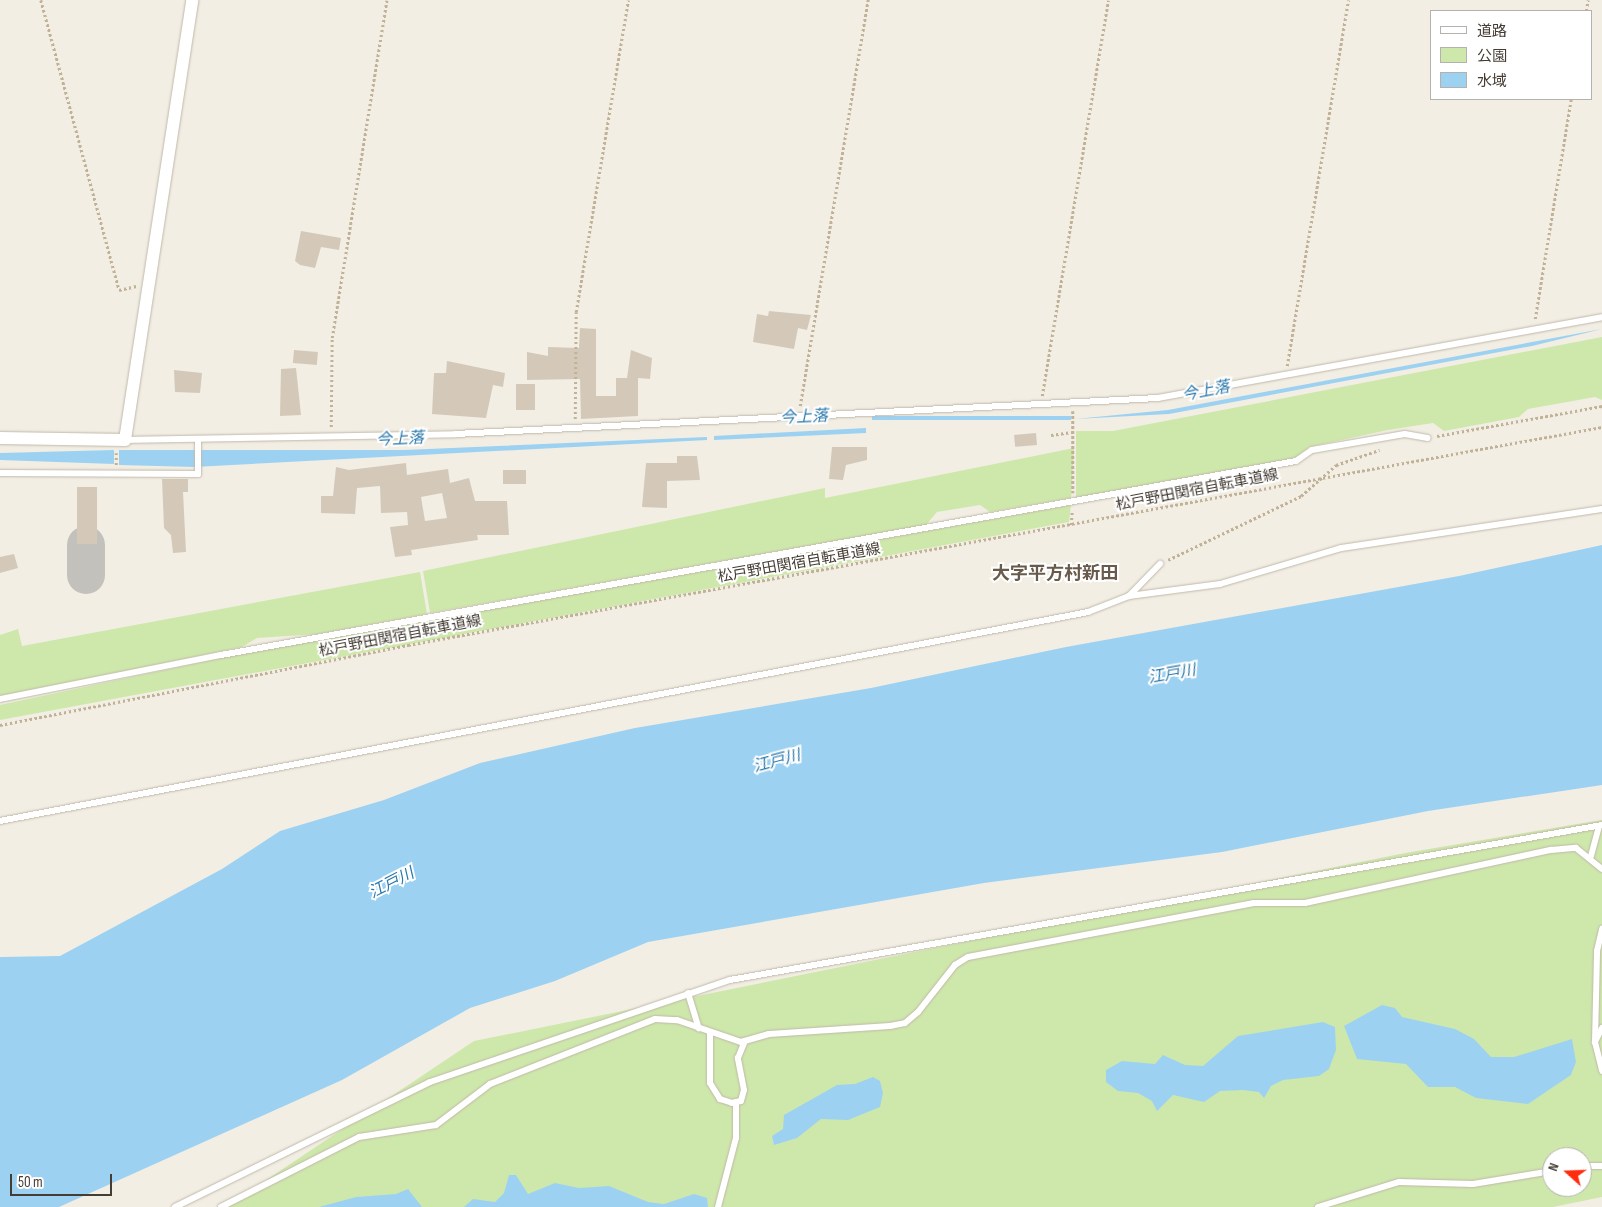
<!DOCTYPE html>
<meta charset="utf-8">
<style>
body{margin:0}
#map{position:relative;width:1602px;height:1207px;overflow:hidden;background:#f2eee4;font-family:"Sofia Sans Condensed","Noto Sans JP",sans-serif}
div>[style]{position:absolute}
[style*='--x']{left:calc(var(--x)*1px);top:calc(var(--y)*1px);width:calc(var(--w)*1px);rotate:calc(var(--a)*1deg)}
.green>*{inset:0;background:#cee8ab}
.water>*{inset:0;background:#9dd1f2;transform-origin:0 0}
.taxiway>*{height:38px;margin:-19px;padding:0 19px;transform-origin:19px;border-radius:19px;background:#c3c1bc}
.building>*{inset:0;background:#d4c9b9;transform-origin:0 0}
.path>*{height:2.5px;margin-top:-1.25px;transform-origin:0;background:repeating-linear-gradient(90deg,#c0b197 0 2.5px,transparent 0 5px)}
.roads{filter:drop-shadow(0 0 1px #c1b8a9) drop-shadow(0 0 1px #c1b8a9)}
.lane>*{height:6px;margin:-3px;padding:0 3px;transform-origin:3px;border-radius:3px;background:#fff}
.street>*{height:12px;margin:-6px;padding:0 6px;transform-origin:6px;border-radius:6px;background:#fff}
span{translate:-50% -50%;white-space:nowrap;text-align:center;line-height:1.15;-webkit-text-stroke:4px #fff;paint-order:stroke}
.street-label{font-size:15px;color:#453d34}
.water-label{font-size:16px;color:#2a78ab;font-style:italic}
.quarter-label{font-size:18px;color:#685b4b;font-weight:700}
.legend{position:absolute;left:1430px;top:10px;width:162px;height:90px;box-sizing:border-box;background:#fff;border:1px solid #b5b1ae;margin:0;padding:6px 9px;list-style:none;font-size:15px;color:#453d34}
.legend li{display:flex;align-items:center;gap:10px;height:25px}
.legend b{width:25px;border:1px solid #b5b1ae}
.north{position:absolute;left:1542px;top:1147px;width:50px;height:50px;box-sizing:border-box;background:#fff;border:1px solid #b5b1ae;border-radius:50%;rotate:290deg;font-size:14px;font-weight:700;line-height:20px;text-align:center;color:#453d34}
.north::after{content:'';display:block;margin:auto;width:18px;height:22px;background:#ff2c0e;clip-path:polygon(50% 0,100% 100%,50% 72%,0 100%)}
.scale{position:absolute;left:10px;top:1174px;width:102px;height:22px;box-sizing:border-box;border:2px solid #453d34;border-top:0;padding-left:6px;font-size:15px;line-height:18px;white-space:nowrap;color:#453d34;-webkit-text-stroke:4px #fff;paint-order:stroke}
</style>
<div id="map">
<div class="green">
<i style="clip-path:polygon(1602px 337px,1602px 400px,1595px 397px,1528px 409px,1519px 417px,1444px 431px,1433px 423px,1388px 430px,1309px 447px,1296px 458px,1076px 498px,1076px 431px,1113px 431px)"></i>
<i style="clip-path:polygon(1074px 448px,1071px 498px,990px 512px,980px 505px,937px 512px,926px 525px,430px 613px,423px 571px,825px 488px,825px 498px)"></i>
<i style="clip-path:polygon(1071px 505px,1069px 522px,0 720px,0 705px,231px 656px)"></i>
<i style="clip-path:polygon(420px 572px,427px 614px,318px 634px,257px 638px,242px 647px,0 697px,0 635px,18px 629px,22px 646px)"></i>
<i style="clip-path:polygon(evenodd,1602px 820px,1602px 1197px,1553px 1207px,216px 1207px,244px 1195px,474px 1041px,1405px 853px,1602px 820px,1552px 1157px,1582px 1157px,1582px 1187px,1552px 1187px,1552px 1157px)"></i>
</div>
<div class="water">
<i style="clip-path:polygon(1602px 329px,1532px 346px,1169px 414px,1075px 419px,1168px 410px)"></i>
<i style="left:1071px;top:416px;width:4px;height:199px;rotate:90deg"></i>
<i style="clip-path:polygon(866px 428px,866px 433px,714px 440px,714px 436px)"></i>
<i style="clip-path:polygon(707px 437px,707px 440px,194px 467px,119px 465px,119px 450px,404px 450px)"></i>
<i style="clip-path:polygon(114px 450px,114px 464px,0 460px,0 453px)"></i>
<i style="clip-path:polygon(1602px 545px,1602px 785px,1428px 811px,1222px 852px,984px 883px,648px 942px,555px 981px,470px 1008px,342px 1080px,59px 1207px,0 1207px,0 957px,60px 956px,222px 869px,280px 831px,384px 800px,480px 763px,635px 728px,871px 688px,1066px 647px,1459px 576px)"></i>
<i style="clip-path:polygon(1382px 1005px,1395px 1008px,1402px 1017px,1455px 1029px,1474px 1039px,1491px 1057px,1514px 1057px,1572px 1039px,1576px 1062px,1571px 1075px,1528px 1104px,1476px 1098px,1455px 1087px,1428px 1087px,1406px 1064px,1357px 1059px,1344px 1026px)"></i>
<i style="clip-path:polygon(1323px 1022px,1335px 1027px,1336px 1050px,1329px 1069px,1319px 1076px,1283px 1080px,1271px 1086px,1264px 1098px,1259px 1092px,1243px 1090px,1220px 1091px,1204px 1102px,1173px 1095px,1157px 1111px,1152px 1101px,1138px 1093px,1118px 1091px,1106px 1082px,1106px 1070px,1122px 1061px,1155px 1064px,1163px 1055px,1185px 1065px,1203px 1066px,1238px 1036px)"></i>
<i style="clip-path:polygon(873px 1077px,880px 1081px,883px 1093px,880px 1107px,848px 1120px,821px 1119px,797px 1138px,774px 1145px,772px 1136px,783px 1129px,784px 1115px,837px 1085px,855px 1084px)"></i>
<i style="clip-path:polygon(509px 1175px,516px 1175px,528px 1194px,555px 1183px,579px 1188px,609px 1186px,648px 1202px,664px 1204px,694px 1194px,707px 1198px,708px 1207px,464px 1207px,473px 1199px,495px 1202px,504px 1193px)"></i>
<i style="clip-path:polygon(408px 1189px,422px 1207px,319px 1207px,356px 1197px,396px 1194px)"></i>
</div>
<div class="taxiway">
<i style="--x:86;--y:545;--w:30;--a:90"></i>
</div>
<div class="building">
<i style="clip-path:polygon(301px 231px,341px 238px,339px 250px,321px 247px,315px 268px,300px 265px,295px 261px)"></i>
<i style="clip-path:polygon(769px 311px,811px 315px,807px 330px,798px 328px,794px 349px,753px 342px,757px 314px,768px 316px)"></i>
<i style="clip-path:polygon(580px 328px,596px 329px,596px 396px,616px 396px,616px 378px,627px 378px,631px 350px,652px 358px,650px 379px,638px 378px,638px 416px,581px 419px,580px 379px,527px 380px,527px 352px,548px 356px,548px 347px,579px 348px)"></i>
<i style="left:294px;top:350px;width:24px;height:13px;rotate:5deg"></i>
<i style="clip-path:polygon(447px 361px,505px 373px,503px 387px,493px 385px,486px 418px,432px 414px,434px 373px,446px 373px)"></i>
<i style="clip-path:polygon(296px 368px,301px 415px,280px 416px,281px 369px)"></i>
<i style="clip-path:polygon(174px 370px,202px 373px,200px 393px,175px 392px)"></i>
<i style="left:535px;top:384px;width:26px;height:19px;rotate:90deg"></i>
<i style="left:1036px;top:433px;width:12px;height:22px;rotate:85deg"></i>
<i style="clip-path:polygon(832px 447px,867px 447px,867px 460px,846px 465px,843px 480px,829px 479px)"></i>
<i style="clip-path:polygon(677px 456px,697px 456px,700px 480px,667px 481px,667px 508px,642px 507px,646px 463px,677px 463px)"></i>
<i style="clip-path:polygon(evenodd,406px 463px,407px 475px,448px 469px,450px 483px,469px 478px,475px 501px,507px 501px,509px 535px,477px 535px,478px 540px,411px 550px,412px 555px,395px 557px,390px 527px,408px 525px,407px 512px,381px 513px,380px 486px,357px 488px,355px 514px,321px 513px,321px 496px,333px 496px,336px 467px,349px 470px,406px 463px,442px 493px,447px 518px,425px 521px,421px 497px,442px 493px)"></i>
<i style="left:526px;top:470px;width:14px;height:23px;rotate:90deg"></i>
<i style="clip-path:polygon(162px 479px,188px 479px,188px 492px,183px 492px,186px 552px,173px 553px,171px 535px,164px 528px)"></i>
<i style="left:77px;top:487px;width:20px;height:57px"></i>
<i style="clip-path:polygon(14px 554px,18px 568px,0 573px,0 557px)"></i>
</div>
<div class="path">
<i style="--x:41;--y:0;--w:300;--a:74.9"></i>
<i style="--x:119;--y:290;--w:18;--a:-13"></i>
<i style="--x:1586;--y:11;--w:11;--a:-80"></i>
<i style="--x:1535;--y:319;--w:223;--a:-80.7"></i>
<i style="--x:1287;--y:366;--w:371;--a:-80.5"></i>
<i style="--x:1042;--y:396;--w:401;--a:-80.5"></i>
<i style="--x:800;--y:406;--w:412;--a:-80.5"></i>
<i style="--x:1073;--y:411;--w:82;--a:90"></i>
<i style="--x:575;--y:419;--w:107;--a:-89.5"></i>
<i style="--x:576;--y:312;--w:316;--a:-80.5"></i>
<i style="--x:331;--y:427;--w:89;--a:-89.4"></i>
<i style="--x:332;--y:338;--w:342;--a:-80.8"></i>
<i style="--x:1051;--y:435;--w:21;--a:-8"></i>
<i style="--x:1437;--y:436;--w:168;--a:-10.3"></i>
<i style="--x:116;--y:465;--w:12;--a:-90"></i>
<i style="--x:1071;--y:525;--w:14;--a:-86"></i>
<i style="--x:1168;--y:560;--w:148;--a:-25.7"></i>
<i style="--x:1301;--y:496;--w:47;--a:-41.5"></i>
<i style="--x:1336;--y:465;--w:46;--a:-19.2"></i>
<i style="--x:0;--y:725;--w:416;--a:-11.1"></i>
<i style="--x:408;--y:645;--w:1214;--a:-10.35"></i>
</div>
<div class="roads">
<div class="lane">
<i style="--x:125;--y:440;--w:330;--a:-1"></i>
<i style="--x:455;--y:434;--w:704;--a:-2.93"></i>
<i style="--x:1158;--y:398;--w:451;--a:-10.3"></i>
<i style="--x:0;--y:473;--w:198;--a:0.3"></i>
<i style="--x:198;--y:474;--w:33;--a:-90"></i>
<i style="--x:1129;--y:596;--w:45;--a:-45.9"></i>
<i style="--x:0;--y:699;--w:225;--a:-11.3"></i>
<i style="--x:221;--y:655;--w:1092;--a:-10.23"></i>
<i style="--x:1296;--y:461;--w:19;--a:-35"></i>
<i style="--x:1312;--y:450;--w:94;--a:-9.8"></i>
<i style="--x:1405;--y:434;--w:23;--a:10"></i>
<i style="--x:0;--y:821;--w:1108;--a:-10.87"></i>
<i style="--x:1088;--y:612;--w:44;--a:-21.3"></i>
<i style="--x:1129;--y:596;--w:92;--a:-7.5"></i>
<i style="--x:1220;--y:584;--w:126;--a:-16.6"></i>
<i style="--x:1341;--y:548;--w:264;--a:-8.5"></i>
<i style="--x:1591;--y:856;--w:31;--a:-75"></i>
<i style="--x:688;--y:993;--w:37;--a:73"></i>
<i style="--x:1602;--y:1028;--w:16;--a:117"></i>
<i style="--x:1595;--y:1042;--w:30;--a:76"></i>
<i style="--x:710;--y:1033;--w:50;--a:90"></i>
<i style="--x:710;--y:1083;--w:19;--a:58"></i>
<i style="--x:720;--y:1099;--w:13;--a:18"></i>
<i style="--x:732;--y:1103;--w:9;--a:-13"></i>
<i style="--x:741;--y:1101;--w:11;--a:-75"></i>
<i style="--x:744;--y:1090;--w:33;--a:-101"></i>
<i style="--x:738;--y:1058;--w:18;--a:-68"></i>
<i style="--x:1595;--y:1042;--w:91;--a:-88.7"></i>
<i style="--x:1597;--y:951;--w:23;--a:-77"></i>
<i style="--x:1582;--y:1166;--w:20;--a:0"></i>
<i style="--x:175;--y:1207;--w:284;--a:-26.1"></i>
<i style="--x:430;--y:1082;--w:317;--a:-18.8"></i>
<i style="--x:730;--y:980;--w:886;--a:-10.08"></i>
<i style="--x:221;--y:1207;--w:155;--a:-26.9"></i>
<i style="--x:359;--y:1137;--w:78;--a:-8.9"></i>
<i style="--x:436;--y:1125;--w:68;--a:-37.2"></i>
<i style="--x:490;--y:1084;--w:177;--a:-21.5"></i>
<i style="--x:655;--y:1019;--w:22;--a:3"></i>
<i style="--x:677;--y:1020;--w:68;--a:19"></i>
<i style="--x:741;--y:1042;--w:29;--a:-16"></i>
<i style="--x:769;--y:1034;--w:121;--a:-3.8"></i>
<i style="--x:890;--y:1026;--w:15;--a:-11"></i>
<i style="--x:905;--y:1023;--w:17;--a:-40"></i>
<i style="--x:918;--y:1012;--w:60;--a:-51.8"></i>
<i style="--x:955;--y:965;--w:15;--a:-32"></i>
<i style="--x:968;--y:957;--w:291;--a:-10.7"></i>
<i style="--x:1254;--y:903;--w:51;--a:0"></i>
<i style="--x:1305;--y:903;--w:252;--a:-12.2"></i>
<i style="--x:1551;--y:850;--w:25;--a:-5"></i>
<i style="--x:1576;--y:848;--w:33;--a:39"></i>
<i style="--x:718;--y:1207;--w:71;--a:-75.4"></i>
<i style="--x:736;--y:1138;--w:36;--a:-90"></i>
<i style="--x:1318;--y:1207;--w:85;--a:-17.2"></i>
<i style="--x:1399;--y:1182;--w:74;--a:1.5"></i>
<i style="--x:1473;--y:1184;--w:80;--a:-9.3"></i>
</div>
<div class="street">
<i style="--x:0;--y:438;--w:125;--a:0.9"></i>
<i style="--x:125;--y:440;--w:445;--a:-81.3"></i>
</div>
</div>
<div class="street-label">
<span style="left:1197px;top:490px;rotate:-11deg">松戸野田関宿自転車道線</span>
<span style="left:799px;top:563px;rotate:-10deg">松戸野田関宿自転車道線</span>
<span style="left:400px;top:636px;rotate:-11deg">松戸野田関宿自転車道線</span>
</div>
<div class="water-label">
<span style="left:1206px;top:392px;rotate:-11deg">今上落</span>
<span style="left:804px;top:418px;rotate:-3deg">今上落</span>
<span style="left:400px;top:440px;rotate:-3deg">今上落</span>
<span style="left:1172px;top:675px;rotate:-10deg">江戸川</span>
<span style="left:777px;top:762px;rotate:-15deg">江戸川</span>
<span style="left:392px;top:884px;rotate:-27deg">江戸川</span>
</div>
<div class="quarter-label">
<span style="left:1055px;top:574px">大字平方村新田</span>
</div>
<ul class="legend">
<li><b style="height:6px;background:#fff"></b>道路</li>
<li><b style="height:14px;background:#cee8ab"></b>公園</li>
<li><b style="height:14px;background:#9dd1f2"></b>水域</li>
</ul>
<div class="north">N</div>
<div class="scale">50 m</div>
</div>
